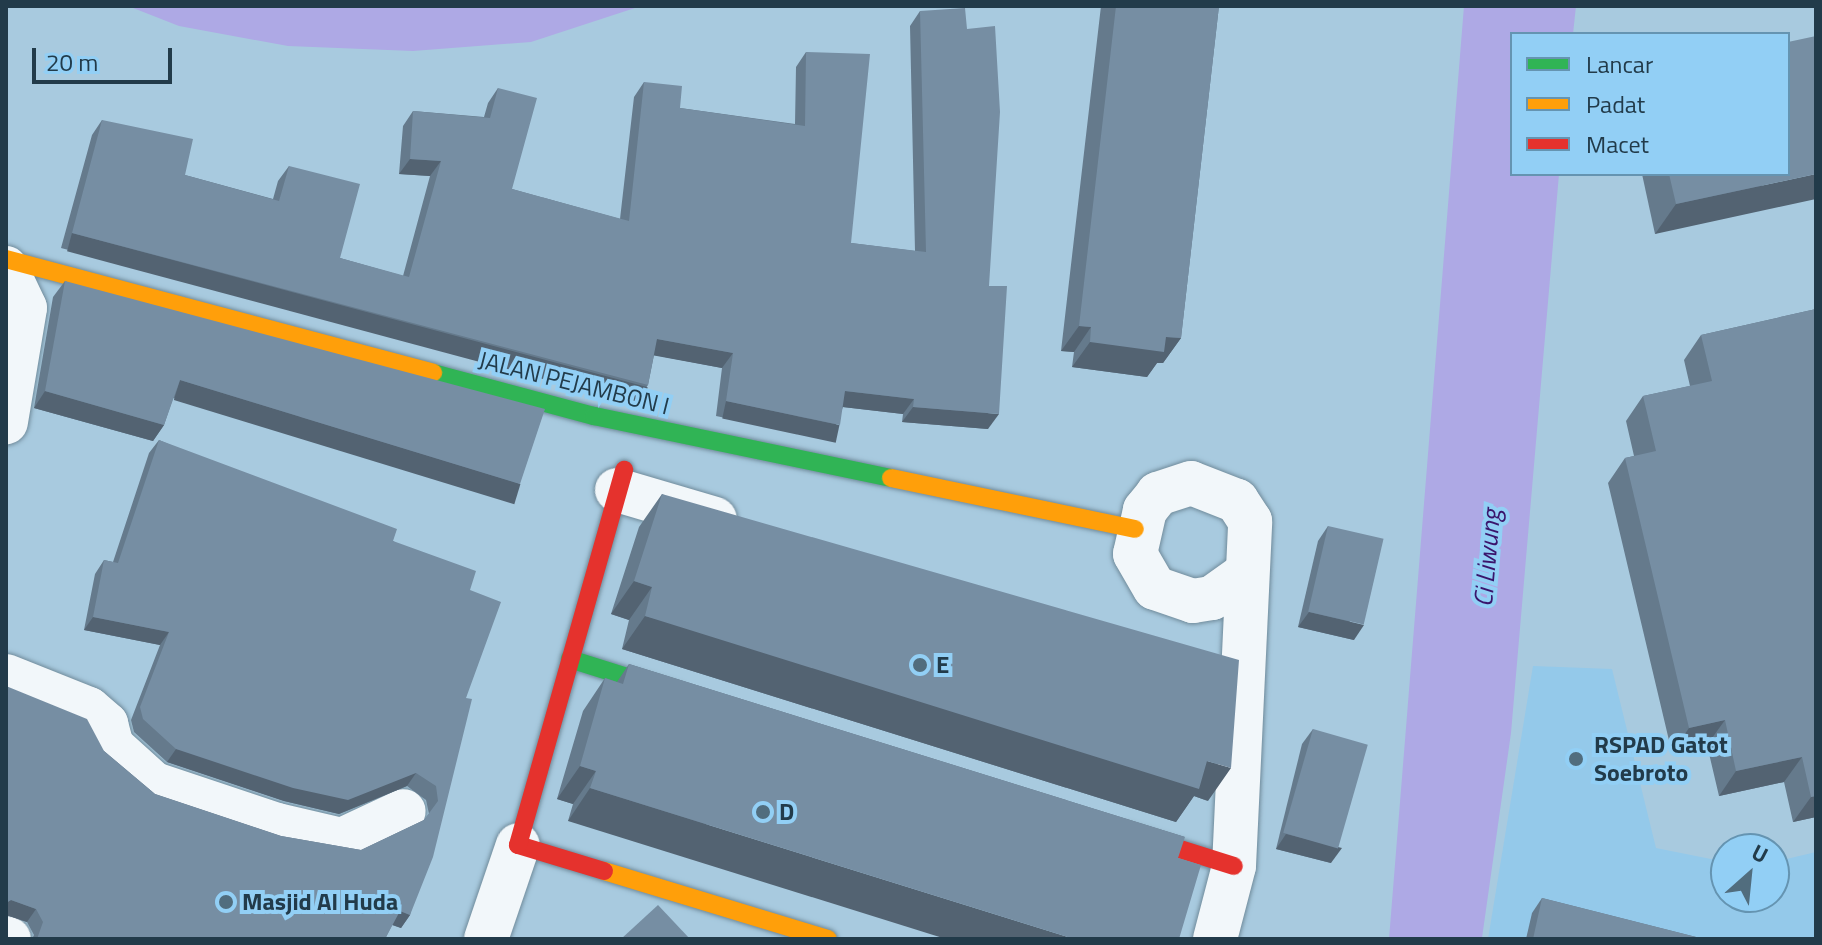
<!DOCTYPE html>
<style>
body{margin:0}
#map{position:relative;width:1822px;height:945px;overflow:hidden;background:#a8cadf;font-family:"Titillium Web",sans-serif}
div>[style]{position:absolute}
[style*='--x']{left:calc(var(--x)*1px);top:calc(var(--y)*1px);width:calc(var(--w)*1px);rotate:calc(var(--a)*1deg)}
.built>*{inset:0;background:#94c9ea}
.water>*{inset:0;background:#aea9e5}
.roads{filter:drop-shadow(0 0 2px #708b9b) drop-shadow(0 0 2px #708b9b)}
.street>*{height:44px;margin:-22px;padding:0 22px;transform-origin:22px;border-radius:22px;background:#f2f7fa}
.fast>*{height:18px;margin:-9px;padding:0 9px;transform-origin:9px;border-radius:9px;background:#30b455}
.slow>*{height:18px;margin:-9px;padding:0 9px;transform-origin:9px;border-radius:9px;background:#ff9f0a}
.jam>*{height:18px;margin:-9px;padding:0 9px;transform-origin:9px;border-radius:9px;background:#e5322d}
.wall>*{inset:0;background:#657a8c}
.shaded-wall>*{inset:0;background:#536372;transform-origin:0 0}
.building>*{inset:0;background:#768ea3;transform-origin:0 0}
.dots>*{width:22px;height:22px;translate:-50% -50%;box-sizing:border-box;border:4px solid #92cff5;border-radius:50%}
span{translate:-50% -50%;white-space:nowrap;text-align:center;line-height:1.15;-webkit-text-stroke:8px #92cff5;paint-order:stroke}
.street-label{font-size:24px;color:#223b4a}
.poi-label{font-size:24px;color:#223b4a;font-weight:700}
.left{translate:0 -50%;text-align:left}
.water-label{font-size:26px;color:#3a156c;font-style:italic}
.frame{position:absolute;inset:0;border:8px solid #223b4a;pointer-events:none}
.legend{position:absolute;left:1510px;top:32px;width:280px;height:144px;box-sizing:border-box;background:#92cff5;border:2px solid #6594b1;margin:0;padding:10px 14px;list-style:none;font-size:24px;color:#223b4a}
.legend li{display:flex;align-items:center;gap:16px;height:40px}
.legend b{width:40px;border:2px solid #6594b1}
.north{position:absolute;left:1710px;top:833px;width:80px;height:80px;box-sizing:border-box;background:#92cff5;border:2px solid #6594b1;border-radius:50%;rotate:27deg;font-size:22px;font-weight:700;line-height:32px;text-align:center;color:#223b4a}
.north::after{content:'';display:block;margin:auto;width:28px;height:36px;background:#516d7e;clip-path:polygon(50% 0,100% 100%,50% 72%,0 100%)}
.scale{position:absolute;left:32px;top:48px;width:140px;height:36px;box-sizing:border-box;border:4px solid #223b4a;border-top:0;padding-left:10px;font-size:24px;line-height:28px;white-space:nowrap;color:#223b4a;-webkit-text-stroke:6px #92cff5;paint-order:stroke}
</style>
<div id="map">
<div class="built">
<i style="clip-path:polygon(1533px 666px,1612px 669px,1656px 848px,1726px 862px,1726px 897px,1774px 897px,1774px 862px,1816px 852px,1816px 939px,1488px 939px)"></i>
</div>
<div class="water">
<i style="clip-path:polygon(128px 6px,641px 6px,531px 42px,413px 51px,288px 46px,179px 26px)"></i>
<i style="clip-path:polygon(1464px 6px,1576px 6px,1573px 34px,1512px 34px,1512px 174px,1559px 174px,1511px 733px,1482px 938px,1389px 939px)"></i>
</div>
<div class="roads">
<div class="street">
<i style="--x:6;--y:268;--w:44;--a:64.6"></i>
<i style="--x:25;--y:308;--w:116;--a:99.5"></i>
<i style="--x:617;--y:490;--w:102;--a:16.5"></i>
<i style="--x:6;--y:676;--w:89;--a:21.7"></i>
<i style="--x:89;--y:709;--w:23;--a:41"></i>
<i style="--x:106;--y:724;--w:23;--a:75"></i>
<i style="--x:112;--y:746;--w:57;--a:42.1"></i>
<i style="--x:154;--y:784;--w:130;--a:18.4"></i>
<i style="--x:277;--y:825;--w:67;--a:13"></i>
<i style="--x:342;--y:840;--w:68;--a:-25.1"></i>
<i style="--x:6;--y:938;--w:3;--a:18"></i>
<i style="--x:486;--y:939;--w:99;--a:-71.2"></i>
<i style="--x:1215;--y:939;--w:75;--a:-75.4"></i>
<i style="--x:1234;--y:866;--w:345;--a:-87.3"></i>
<i style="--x:1250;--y:521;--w:24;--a:-123"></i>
<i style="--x:1237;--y:501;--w:49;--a:-158.6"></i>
<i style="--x:1191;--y:483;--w:35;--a:162"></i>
<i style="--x:1158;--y:494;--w:21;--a:129"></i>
<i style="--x:1145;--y:510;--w:45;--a:102.8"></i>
<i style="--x:1135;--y:554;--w:39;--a:60"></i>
<i style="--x:1155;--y:588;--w:40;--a:18.9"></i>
<i style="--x:1193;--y:601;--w:19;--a:-9"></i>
<i style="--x:1212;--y:598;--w:43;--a:-35.5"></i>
</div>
<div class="fast">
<i style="--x:433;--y:373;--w:167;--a:15"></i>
<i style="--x:594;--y:416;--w:303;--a:11.8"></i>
<i style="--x:570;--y:659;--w:113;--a:17.5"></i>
</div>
<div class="slow">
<i style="--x:6;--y:259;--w:442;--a:14.9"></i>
<i style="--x:891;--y:478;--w:249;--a:11.8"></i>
<i style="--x:604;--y:871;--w:234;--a:16.9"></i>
</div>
<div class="jam">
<i style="--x:1126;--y:832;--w:113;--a:17.5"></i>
<i style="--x:604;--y:871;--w:90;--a:-163.2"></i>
<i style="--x:518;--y:845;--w:390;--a:-74.2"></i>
</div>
</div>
<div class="wall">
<i style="clip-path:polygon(1101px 6px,1219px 6px,1181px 338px,1163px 363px,1157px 363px,1147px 377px,1072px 367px,1074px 352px,1061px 351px)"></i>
<i style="clip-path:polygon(920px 11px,989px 286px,988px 429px,902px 422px,903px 414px,843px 407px,830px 440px,716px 416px,722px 368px,654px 355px,648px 385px,637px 400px,61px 248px,92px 135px,102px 120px,185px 175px,273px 199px,278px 181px,289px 166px,340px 258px,403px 276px,430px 176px,399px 174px,403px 126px,413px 111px,484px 117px,488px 103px,498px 88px,512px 189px,620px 219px,634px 97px,644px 82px,680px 108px,795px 124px,796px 67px,806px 52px,851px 243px,915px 251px,910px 26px)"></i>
<i style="clip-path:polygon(1642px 174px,1788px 174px,1655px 234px)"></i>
<i style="clip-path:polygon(65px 281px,520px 484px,508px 501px,173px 398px,164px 425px,153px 441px,34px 408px,53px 297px)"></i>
<i style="clip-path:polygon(1816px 309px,1816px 817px,1793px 822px,1784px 782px,1719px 796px,1707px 745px,1672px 753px,1608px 483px,1625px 458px,1634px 456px,1626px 421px,1643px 396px,1690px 386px,1684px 360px,1701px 335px)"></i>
<i style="clip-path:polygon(159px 440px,393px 541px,470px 590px,466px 698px,410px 915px,401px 928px,392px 925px,385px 939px,32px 939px,34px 935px,27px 922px,6px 915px,6px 686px,104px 751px,155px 794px,281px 836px,361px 850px,424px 820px,429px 814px,426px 800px,407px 786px,339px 814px,284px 801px,167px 762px,134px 732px,131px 720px,160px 645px,84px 630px,95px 574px,104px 560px,113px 562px,149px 453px)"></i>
<i style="clip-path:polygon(662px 494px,1208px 801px,1194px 796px,1176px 822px,622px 649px,629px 620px,611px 614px,639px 527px)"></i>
<i style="clip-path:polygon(1328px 526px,1354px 640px,1298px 627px,1318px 541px)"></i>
<i style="clip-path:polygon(629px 664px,1185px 837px,568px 821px,573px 804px,557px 799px,583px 711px,605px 678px,617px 682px)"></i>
<i style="clip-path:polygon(1313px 729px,1331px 863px,1276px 849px,1302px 744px)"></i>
<i style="clip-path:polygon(1542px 898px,1704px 939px,1526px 939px,1532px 913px)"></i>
</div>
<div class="shaded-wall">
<i style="clip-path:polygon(410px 159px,441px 161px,430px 176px,399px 174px)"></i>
<i style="clip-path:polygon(1816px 174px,1816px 199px,1655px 234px,1676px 204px)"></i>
<i style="left:72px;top:233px;width:596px;height:19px;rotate:15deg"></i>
<i style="clip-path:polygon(1079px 326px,1091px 327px,1074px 352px,1061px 351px)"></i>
<i style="clip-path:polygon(1166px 337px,1181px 338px,1163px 363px,1157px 363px,1147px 377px,1072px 367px,1090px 342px)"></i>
<i style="clip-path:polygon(657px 339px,733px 353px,722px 368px,646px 354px)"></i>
<i style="left:180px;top:380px;width:356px;height:21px;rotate:17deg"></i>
<i style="clip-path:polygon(45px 391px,164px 425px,153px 441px,34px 408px)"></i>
<i style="clip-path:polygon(845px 391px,914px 399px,903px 414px,834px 406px)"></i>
<i style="left:726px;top:401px;width:116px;height:18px;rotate:12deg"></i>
<i style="clip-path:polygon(913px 407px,999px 414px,988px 429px,902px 422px)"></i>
<i style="clip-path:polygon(634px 581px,652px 587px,629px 620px,611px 614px)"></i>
<i style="clip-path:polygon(1309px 612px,1364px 625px,1354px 640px,1298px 627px)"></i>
<i style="clip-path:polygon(645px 616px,1207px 761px,1231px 768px,1208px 801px,1194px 796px,1176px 822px,622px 649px)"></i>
<i style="clip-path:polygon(93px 617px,169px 632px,160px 645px,84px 630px)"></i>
<i style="clip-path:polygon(1725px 720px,1707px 745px,1672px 753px,1689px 728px)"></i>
<i style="clip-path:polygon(176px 749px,416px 773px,407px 786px,339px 814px,284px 801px,167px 762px)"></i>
<i style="clip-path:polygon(1802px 757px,1784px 782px,1719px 796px,1736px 771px)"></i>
<i style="clip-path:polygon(580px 766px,596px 771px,573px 804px,557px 799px)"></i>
<i style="clip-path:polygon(590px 788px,1074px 939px,946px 939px,568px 821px)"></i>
<i style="clip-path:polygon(1816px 796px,1816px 817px,1793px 822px,1811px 797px)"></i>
<i style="clip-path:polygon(1286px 834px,1342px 848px,1331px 863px,1276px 849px)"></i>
<i style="clip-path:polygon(11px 900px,36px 909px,27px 922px,6px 915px,6px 903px)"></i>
<i style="clip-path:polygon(400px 911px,410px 915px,401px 928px,390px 924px)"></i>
</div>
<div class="building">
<i style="clip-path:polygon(1116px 6px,1219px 6px,1181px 338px,1166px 337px,1164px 352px,1090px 342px,1091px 327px,1079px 326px)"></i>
<i style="clip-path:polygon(965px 8px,967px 29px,995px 26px,1000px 112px,989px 286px,1007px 286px,999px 414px,913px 407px,914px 399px,845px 391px,840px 425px,726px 401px,733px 353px,657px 339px,648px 385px,72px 233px,102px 120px,193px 139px,185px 175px,279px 201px,289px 166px,360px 184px,340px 258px,409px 277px,441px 161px,410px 159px,413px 111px,490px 118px,498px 88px,537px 98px,512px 189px,629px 221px,644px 82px,682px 86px,680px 108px,805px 126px,806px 52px,870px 54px,851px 243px,926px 252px,920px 11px)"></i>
<i style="clip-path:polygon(1816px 36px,1816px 174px,1676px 204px,1669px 174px,1788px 174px,1788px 42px)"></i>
<i style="clip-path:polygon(65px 281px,545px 409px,520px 484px,180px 380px,164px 425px,45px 391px)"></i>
<i style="clip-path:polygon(1816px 309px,1816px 796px,1811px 797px,1802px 757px,1736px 771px,1725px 720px,1689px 728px,1625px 458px,1656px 451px,1643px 396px,1712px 381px,1701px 335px)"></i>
<i style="clip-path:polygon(159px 440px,397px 529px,393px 541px,476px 571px,470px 590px,501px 602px,466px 698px,472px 699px,433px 857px,410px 915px,400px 911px,385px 939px,37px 939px,43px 922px,36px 909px,11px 900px,6px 903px,6px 686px,87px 719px,104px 751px,155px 794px,281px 836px,361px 850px,424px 820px,438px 801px,436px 786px,416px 773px,348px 800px,293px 788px,176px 749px,143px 719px,140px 707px,169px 632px,93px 617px,104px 560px,118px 563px)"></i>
<i style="clip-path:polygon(662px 494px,1239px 660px,1231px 768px,1207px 761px,1199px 789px,645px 616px,652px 587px,634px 581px)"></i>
<i style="left:1328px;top:526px;width:57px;height:88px;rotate:13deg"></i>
<i style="clip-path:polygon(629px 664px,1185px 837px,1178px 858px,1201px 865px,1179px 939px,1074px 939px,590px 788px,596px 771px,580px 766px,605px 678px,623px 684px)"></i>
<i style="left:1313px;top:729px;width:57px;height:108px;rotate:16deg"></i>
<i style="clip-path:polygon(1542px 898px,1704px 939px,1533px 939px)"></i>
<i style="clip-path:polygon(658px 905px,690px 939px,621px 939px)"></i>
</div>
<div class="dots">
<i style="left:920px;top:665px;background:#516d7e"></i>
<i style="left:1576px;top:759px;background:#516d7e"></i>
<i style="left:763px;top:812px;background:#516d7e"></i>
<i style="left:226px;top:902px;background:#516d7e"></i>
</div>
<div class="street-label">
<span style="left:574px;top:383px;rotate:14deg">JALAN PEJAMBON I</span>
</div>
<div class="poi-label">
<span class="left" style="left:936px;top:665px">E</span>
<span class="left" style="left:1594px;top:759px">RSPAD Gatot<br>Soebroto</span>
<span class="left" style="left:779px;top:812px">D</span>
<span class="left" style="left:242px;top:902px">Masjid Al Huda</span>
</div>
<div class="water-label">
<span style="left:1487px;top:558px;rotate:-85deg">Ci Liwung</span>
</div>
<div class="frame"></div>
<ul class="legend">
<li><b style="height:10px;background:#30b455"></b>Lancar</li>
<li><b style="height:10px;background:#ff9f0a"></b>Padat</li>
<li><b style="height:10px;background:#e5322d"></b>Macet</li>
</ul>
<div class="north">U</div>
<div class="scale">20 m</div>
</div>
